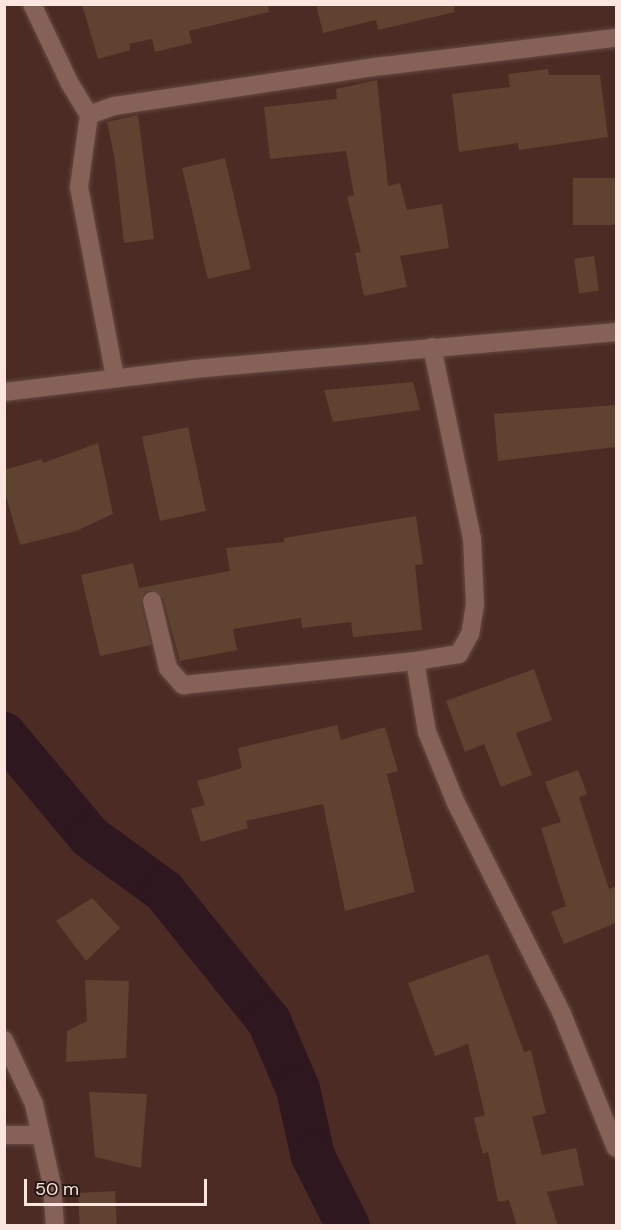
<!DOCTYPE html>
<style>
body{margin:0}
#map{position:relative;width:621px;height:1230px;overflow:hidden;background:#4b2b23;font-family:"DM Sans",sans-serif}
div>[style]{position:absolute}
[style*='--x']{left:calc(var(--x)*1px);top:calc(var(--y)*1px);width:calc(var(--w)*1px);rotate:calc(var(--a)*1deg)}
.river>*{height:44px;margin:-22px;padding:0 22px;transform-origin:22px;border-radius:22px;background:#2f171f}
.building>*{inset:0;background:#5f4330;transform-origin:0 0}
.roads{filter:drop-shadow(0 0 2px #644a42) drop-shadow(0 0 2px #644a42)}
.minor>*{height:18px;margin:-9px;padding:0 9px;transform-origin:9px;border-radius:9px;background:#856157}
span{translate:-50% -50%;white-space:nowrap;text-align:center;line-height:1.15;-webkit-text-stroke:4.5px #271814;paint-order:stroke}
.frame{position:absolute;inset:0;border:6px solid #fae5df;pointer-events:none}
.scale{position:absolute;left:24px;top:1179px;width:183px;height:27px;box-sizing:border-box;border:3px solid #fae5df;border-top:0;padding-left:8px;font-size:18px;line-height:21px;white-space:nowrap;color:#fae5df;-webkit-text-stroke:4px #271814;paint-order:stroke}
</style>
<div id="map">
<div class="river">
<i style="--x:4;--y:734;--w:134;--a:50.1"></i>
<i style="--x:90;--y:837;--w:92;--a:36.1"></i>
<i style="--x:164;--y:891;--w:167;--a:51.1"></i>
<i style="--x:269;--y:1021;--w:74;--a:66.9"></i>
<i style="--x:298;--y:1089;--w:69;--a:77.4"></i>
<i style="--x:313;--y:1156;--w:78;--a:63.4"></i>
</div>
<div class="building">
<i style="clip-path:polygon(82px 4px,268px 4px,269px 12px,189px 31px,192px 43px,155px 52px,152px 39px,129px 44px,130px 50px,98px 59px)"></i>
<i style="clip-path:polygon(316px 4px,454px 4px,455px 12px,378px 30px,376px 20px,323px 33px)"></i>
<i style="clip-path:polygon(548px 69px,549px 75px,600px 75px,608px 137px,519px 150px,518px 143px,459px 152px,452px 94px,510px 87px,508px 74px)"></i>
<i style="clip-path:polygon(377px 80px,388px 186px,400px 183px,407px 210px,442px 204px,449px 248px,400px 256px,407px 287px,364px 296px,355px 253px,361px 252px,347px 197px,354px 195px,346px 151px,270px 159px,264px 107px,337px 99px,336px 89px)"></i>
<i style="clip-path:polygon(138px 115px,154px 239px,124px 243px,115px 161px,107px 122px)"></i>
<i style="left:225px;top:158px;width:114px;height:44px;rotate:77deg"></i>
<i style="left:616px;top:178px;width:47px;height:43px;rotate:90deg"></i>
<i style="left:594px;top:256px;width:35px;height:20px;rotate:82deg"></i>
<i style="clip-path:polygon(413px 382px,420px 410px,333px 422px,324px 390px)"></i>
<i style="clip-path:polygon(616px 405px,616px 447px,498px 461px,494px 414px)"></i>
<i style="left:188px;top:427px;width:86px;height:47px;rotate:78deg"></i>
<i style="clip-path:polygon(98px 443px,113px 514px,76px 531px,20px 545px,4px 489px,4px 470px,42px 459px,43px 463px)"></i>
<i style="clip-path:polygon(416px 516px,423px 564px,415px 565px,422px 630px,353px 637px,351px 622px,302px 628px,301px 618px,233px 629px,237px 650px,180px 661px,163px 598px,150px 590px,144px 593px,141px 603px,151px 645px,100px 656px,81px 575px,133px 563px,139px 588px,230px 571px,226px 548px,284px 542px,284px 538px)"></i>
<i style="clip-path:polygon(534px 669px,552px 720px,516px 733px,532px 775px,501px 787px,484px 744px,465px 752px,446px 701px)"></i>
<i style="clip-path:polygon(337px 725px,341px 740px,385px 727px,398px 771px,387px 774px,415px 892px,345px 911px,323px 804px,246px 821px,248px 828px,201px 842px,191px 809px,205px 805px,197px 781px,242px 768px,238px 748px)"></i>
<i style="clip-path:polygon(578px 770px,587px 794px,579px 797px,609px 889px,616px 886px,616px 923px,564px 944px,551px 912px,566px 906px,541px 828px,561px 822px,545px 782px)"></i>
<i style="clip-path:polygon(92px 898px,120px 928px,86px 961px,56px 921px)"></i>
<i style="clip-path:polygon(488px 954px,524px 1052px,531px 1050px,546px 1113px,532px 1117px,542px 1155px,576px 1148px,584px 1185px,547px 1192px,558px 1226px,517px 1226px,509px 1200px,498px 1202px,488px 1152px,483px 1154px,474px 1118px,485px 1115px,468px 1044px,435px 1056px,408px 983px)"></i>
<i style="clip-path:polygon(85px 980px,129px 981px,126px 1058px,66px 1062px,67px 1031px,87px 1021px)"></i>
<i style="clip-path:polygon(89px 1092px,147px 1094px,141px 1168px,95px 1157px)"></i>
<i style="left:115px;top:1191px;width:35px;height:37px;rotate:87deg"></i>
</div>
<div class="roads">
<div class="minor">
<i style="--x:32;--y:4;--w:86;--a:64.6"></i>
<i style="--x:69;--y:82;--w:39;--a:59"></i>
<i style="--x:89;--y:115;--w:73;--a:97.9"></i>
<i style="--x:79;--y:187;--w:194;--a:79.3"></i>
<i style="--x:89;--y:115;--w:27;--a:-20"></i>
<i style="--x:114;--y:106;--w:272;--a:-8.5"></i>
<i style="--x:383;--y:66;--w:235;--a:-6.9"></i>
<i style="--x:432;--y:347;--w:195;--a:78.2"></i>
<i style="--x:472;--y:538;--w:66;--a:87.4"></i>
<i style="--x:475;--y:604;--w:30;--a:99"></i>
<i style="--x:470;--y:634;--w:23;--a:119"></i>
<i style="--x:459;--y:654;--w:45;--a:171"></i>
<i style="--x:415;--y:661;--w:72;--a:80.4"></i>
<i style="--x:427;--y:732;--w:77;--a:67.8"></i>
<i style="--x:456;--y:803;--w:236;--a:63.3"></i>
<i style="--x:562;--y:1014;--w:144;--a:68.1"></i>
<i style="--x:4;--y:392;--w:191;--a:-6.9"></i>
<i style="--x:194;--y:369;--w:424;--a:-5"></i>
<i style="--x:152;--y:601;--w:69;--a:76.6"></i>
<i style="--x:168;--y:668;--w:23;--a:49"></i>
<i style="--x:183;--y:685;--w:233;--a:-5.9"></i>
<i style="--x:4;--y:1040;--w:71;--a:64.9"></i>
<i style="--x:34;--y:1104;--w:83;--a:77.5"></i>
<i style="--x:52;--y:1185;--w:41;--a:85.8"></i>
<i style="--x:4;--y:1135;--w:36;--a:0"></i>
</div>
</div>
<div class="frame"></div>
<div class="scale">50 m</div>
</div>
